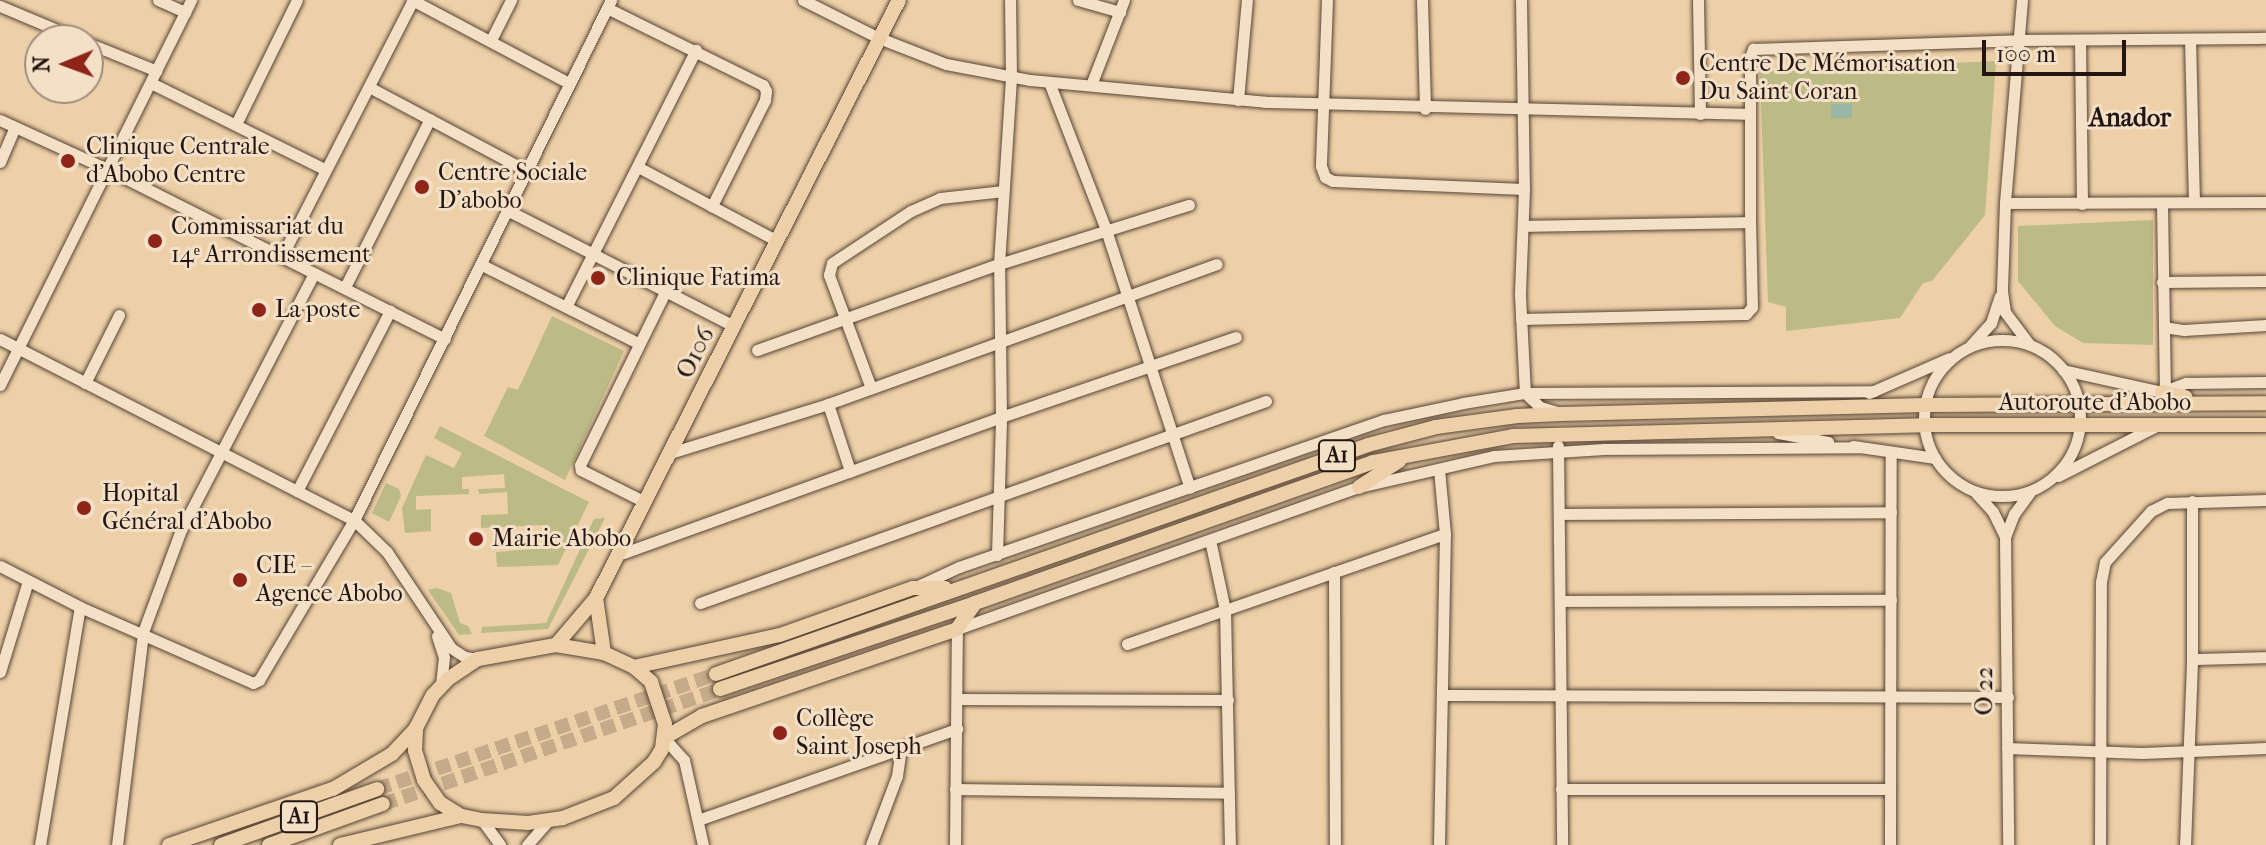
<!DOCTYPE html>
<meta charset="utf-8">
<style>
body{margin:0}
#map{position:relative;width:2266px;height:845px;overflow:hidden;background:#edd0a7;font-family:"IM FELL French Canon",serif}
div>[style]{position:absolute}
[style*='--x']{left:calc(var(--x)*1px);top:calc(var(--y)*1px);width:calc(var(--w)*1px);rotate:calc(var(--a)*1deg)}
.green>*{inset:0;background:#bcba85}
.water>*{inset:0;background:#99b7a5;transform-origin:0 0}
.major-tunnel>*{height:14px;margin-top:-7px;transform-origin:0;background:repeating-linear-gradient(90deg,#c5ab89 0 14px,transparent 0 21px)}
.roads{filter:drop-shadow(0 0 2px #564437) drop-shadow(0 0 2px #564437)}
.minor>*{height:11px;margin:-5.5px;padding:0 5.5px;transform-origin:5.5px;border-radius:5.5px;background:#f3e0c6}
.minor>.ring{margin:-5.5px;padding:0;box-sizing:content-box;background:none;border:11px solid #f3e0c6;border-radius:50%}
.major>*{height:14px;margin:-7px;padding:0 7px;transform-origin:7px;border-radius:7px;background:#edd0a7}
.dots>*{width:22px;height:22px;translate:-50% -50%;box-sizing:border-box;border:4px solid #f3e0c6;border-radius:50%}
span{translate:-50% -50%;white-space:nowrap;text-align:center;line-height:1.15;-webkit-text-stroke:6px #f3e0c6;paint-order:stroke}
.shield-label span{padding:2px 6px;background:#f3e0c6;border:2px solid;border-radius:6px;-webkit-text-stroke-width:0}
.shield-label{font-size:22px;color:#231612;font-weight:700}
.poi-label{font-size:24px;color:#231612}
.left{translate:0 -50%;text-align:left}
.street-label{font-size:24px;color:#231612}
.neighbourhood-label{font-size:26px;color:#231612;font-weight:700}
.north{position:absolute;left:24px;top:24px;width:80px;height:80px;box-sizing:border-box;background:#f3e0c6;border:2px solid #a08f7e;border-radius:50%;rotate:269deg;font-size:22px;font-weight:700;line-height:32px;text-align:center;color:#231612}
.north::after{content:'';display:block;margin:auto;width:28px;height:36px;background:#8f2418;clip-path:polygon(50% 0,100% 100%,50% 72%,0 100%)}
.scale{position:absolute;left:1982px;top:40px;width:144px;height:36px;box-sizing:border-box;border:4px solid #231612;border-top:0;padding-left:10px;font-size:24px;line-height:28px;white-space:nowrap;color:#231612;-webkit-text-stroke:6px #f3e0c6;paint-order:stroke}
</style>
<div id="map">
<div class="green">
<i style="clip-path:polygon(1996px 61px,1985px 215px,1932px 281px,1923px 283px,1900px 318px,1786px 331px,1786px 307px,1768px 302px,1760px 72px)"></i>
<i style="clip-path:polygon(2153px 220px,2153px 345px,2083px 343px,2055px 326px,2018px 281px,2018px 226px)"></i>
<i style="clip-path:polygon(552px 316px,624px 351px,565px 480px,484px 436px,508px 387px,518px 390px)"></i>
<i style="clip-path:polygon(440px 426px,589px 502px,558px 565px,497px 567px,496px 552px,546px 548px,544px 525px,481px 528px,481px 515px,508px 514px,507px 492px,479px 494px,478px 489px,505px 488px,504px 474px,462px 477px,462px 489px,469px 489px,469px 494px,416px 496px,416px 510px,431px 509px,431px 531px,405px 533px,402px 508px,426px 455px,454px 468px,462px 453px,434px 438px)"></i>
<i style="clip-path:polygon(386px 483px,399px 489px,401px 496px,389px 522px,372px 513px)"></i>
<i style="clip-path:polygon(605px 518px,548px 629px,481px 633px,482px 627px,546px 623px,594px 519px)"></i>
<i style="clip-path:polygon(437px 588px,451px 593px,460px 623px,468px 626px,472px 634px,459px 635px,428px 590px)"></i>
</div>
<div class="water">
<i style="left:1831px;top:104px;width:21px;height:14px"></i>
</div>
<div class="major-tunnel">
<i style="--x:377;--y:789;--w:358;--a:-18.7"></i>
<i style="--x:383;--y:804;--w:356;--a:-18.8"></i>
</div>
<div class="roads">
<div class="minor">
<i style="--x:158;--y:0;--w:30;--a:24"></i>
<i style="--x:412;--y:0;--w:178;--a:27.9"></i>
<i style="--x:803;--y:0;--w:85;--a:26.6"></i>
<i style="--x:879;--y:38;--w:72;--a:21.2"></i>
<i style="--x:946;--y:64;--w:86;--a:10.8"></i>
<i style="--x:1030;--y:80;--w:236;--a:5.3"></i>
<i style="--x:1265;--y:102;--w:484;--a:1.4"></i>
<i style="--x:1078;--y:0;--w:44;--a:15.9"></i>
<i style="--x:1327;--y:0;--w:166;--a:92.1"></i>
<i style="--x:1321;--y:166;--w:12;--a:70"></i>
<i style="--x:1325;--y:177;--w:9;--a:27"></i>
<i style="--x:1333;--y:181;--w:191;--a:2.4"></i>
<i style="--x:1422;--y:0;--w:109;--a:88.4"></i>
<i style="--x:1521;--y:0;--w:189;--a:89.1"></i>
<i style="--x:1524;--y:189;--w:106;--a:92.2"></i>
<i style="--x:1520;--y:295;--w:98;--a:87.1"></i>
<i style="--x:1525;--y:393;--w:21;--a:43"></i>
<i style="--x:1540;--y:407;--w:18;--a:16"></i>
<i style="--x:1698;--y:0;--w:114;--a:89"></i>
<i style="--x:2022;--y:0;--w:204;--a:94.8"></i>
<i style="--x:2005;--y:203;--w:88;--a:92"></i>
<i style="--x:2002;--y:291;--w:21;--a:82"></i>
<i style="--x:2005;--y:312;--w:40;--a:53"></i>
<i style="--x:0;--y:6;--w:88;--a:22.8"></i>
<i style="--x:607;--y:8;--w:174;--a:26.3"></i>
<i style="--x:763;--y:85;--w:7;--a:63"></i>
<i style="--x:766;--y:91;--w:9;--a:96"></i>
<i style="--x:765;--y:100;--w:119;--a:116.6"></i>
<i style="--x:2190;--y:39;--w:163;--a:88.6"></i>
<i style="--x:491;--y:40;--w:45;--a:-63.4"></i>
<i style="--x:2080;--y:40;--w:164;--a:89.3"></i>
<i style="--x:88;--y:43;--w:74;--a:22.1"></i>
<i style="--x:1049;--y:82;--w:159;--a:68.9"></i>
<i style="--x:1106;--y:230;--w:271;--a:72"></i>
<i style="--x:151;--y:83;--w:195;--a:26.4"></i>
<i style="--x:1091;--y:85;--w:91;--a:-68.8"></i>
<i style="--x:369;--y:87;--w:179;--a:28"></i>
<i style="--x:1238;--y:100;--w:100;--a:-84.9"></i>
<i style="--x:0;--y:120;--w:120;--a:24.6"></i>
<i style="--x:109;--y:170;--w:376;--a:26.7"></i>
<i style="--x:236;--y:124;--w:138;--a:-63.8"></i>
<i style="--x:0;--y:162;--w:38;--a:-67"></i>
<i style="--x:638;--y:167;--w:157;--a:28"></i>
<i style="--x:2005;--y:203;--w:261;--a:-0.2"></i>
<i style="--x:2162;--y:203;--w:186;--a:89.1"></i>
<i style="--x:509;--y:211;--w:253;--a:27.1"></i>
<i style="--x:1750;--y:222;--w:165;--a:-90"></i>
<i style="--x:1750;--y:57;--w:9;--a:-69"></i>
<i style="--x:1753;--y:49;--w:265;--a:-1.9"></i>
<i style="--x:2018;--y:40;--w:248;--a:-0.5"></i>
<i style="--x:282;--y:256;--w:288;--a:-62.9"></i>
<i style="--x:482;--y:265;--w:174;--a:26.6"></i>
<i style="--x:2162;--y:282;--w:104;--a:-0.6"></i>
<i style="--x:345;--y:287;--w:188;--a:-63.2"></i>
<i style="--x:567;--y:305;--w:286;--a:-63.2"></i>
<i style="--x:1521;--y:319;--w:225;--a:-1.3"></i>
<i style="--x:1746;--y:314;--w:9;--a:-49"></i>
<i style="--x:1752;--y:307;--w:85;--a:-91.3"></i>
<i style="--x:1750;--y:222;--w:227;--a:179"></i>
<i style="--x:2164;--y:327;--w:20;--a:9"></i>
<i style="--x:2184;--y:330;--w:82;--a:-3.5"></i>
<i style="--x:0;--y:339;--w:398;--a:27.1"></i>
<i style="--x:354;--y:520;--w:46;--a:44.1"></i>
<i style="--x:387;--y:552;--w:115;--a:56.3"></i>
<i style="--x:451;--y:648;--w:17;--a:33"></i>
<i style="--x:465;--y:657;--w:13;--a:9"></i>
<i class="ring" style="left:1924px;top:340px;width:145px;height:145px"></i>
<i style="--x:1971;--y:345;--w:30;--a:-48"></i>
<i style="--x:1991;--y:323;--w:28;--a:-72"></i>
<i style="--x:757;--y:350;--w:257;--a:-19.6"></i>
<i style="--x:999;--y:264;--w:199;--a:-17.3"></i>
<i style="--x:2063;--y:370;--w:101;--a:12.5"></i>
<i style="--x:2162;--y:392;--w:26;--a:-21"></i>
<i style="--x:2186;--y:383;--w:80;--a:-0.7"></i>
<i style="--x:85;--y:383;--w:76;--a:-63.4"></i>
<i style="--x:0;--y:385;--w:430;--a:-63.6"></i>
<i style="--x:871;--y:388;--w:121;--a:-110.4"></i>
<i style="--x:829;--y:275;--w:12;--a:-76"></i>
<i style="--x:832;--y:263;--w:95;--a:-33.4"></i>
<i style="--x:911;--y:211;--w:32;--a:-24"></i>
<i style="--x:940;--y:198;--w:64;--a:-6.2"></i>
<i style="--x:1869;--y:393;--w:87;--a:-23.6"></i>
<i style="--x:828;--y:404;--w:71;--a:71.8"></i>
<i style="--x:1778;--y:433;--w:51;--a:10.2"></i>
<i style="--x:1558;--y:446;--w:399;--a:89.4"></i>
<i style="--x:1853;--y:446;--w:83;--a:8.3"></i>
<i style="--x:670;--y:453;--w:165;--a:-17.2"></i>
<i style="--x:828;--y:404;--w:413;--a:-19.8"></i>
<i style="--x:2058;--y:476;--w:110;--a:-27"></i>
<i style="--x:297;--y:491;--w:203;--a:-62.7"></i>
<i style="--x:1976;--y:493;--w:25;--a:48"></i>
<i style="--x:1993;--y:512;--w:28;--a:64"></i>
<i style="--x:2005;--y:537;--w:308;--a:89.4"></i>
<i style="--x:645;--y:502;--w:72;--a:-153.4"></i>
<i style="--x:581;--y:470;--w:5;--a:-101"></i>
<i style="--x:580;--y:465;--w:195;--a:-63.8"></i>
<i style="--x:1559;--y:514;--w:332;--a:-0.3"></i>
<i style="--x:2005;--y:537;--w:25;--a:-69"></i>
<i style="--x:2014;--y:514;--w:27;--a:-54"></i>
<i style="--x:1210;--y:540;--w:72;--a:77.9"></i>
<i style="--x:1225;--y:610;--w:235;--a:88.8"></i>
<i style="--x:618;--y:555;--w:407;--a:-19.8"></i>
<i style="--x:1001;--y:417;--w:248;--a:-18.8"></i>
<i style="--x:997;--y:555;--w:138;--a:-88.3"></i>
<i style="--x:1001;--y:417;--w:153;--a:-90.7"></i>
<i style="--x:999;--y:264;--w:186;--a:-86.3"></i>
<i style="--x:1011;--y:78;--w:78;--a:-90.7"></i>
<i style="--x:0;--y:566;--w:90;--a:27.1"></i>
<i style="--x:80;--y:607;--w:189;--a:23.7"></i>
<i style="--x:253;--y:683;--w:7;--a:-27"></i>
<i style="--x:259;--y:680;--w:186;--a:-59.3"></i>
<i style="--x:354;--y:520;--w:580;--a:-63.7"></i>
<i style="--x:1334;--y:572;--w:273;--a:89.8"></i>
<i style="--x:918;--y:586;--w:45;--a:-24.9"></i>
<i style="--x:959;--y:567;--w:450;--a:-19.1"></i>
<i style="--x:1384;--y:420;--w:81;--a:-12.1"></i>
<i style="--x:1463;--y:403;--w:63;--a:-9.2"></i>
<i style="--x:1525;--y:393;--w:349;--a:-0.3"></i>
<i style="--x:1560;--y:601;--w:331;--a:-0.2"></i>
<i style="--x:700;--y:603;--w:601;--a:-19.64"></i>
<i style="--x:437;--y:636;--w:22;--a:72"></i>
<i style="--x:444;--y:657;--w:28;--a:96"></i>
<i style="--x:1127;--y:644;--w:336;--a:-19.1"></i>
<i style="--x:2192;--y:659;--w:74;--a:-1.5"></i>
<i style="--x:0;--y:672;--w:95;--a:-72.9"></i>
<i style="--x:1444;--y:695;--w:564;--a:0.2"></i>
<i style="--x:957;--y:699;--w:271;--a:0.2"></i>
<i style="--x:664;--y:738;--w:30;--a:48"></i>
<i style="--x:684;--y:760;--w:87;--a:77.4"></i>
<i style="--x:2007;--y:748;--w:135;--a:2.1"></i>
<i style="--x:2142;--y:753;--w:124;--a:-2.3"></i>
<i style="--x:955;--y:789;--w:274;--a:0.8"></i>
<i style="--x:1561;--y:789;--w:329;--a:0"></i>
<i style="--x:482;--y:820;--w:31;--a:54"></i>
<i style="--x:698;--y:820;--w:275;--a:-19.4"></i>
<i style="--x:40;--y:845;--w:241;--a:-80.5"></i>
<i style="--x:117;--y:845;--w:215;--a:-83"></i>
<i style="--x:143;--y:632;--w:109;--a:-69.6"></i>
<i style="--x:181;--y:530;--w:289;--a:-62.6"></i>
<i style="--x:527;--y:845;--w:32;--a:-49"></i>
<i style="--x:871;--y:845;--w:74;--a:-69.4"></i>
<i style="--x:897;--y:776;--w:28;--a:-82"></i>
<i style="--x:955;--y:845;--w:216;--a:-89.5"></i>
<i style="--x:957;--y:629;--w:426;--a:-19.5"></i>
<i style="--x:1359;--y:487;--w:139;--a:-12.9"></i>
<i style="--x:1494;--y:456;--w:110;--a:-3.6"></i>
<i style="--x:1604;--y:449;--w:255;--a:-0.4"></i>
<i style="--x:1439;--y:845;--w:311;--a:-88.9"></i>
<i style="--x:1445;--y:534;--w:65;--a:-95.3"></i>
<i style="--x:1890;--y:845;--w:393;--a:-89.9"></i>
<i style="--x:2100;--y:845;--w:263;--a:-89.8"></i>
<i style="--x:2101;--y:582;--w:20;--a:-79"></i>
<i style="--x:2105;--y:562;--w:69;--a:-48"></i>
<i style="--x:2151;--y:511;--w:18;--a:-27"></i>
<i style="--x:2167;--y:503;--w:99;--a:-1.7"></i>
<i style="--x:2185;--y:845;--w:186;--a:-87.8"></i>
<i style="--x:2192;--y:659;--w:158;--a:-90"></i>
</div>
<div class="major">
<i style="--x:2162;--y:392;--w:24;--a:12"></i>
<i style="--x:1359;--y:487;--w:48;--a:-33"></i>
<i style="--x:596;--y:598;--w:56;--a:81.7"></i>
<i style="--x:556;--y:645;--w:62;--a:-49.6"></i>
<i style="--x:596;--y:598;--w:670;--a:-63.13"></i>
<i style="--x:556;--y:645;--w:49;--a:9.5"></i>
<i style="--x:604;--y:653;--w:33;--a:25"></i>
<i style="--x:634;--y:667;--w:23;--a:41"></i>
<i style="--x:651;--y:682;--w:44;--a:71.6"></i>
<i style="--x:665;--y:724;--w:25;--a:97"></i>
<i style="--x:662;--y:749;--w:15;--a:122"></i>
<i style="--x:654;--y:762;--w:54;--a:138"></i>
<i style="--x:614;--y:798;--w:55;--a:158.6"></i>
<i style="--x:563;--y:818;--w:35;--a:172"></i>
<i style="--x:528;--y:823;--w:46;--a:-176.3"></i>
<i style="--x:482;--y:820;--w:21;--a:-169"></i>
<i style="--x:461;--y:816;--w:25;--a:-148"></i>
<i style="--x:440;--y:803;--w:28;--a:-125"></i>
<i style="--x:424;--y:780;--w:31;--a:-107"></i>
<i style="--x:415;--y:750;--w:22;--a:-87"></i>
<i style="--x:416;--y:728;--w:37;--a:-63"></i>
<i style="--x:433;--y:695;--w:22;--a:-47"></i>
<i style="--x:448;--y:679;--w:36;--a:-34"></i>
<i style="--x:478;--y:659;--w:79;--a:-10.2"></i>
<i style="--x:634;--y:667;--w:149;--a:-12.4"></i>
<i style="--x:780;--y:635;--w:141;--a:-19.5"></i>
<i style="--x:913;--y:588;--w:32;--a:0"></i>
<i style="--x:716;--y:674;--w:691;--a:-19.35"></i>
<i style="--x:1368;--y:445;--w:70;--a:-14.8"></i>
<i style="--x:1436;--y:427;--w:82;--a:-7.7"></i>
<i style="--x:1517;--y:416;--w:44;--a:-2.6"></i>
<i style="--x:1561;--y:414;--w:364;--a:-1.4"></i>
<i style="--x:1925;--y:405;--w:341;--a:-0.3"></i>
<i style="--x:720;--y:689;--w:269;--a:-18.6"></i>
<i style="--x:975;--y:603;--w:422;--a:-19.5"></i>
<i style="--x:1373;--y:462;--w:142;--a:-10.5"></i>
<i style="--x:1513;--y:436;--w:411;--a:-1.5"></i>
<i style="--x:1924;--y:425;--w:342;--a:0"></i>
<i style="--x:664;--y:738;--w:44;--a:-30.1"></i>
<i style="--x:702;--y:716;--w:269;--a:-18.8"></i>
<i style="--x:957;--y:629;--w:32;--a:-55"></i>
<i style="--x:169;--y:845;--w:173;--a:-18.9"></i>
<i style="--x:333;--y:789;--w:69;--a:-30.7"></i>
<i style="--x:392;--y:754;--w:35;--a:-47"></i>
<i style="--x:221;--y:845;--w:166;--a:-19.7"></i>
<i style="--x:269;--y:845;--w:121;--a:-19.8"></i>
<i style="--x:340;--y:845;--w:124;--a:-13.5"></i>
</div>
</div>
<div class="dots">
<i style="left:1683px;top:78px;background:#8f2418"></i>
<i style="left:68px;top:161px;background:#8f2418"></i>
<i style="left:422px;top:187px;background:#8f2418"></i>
<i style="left:155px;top:241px;background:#8f2418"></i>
<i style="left:598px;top:278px;background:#8f2418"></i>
<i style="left:259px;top:310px;background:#8f2418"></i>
<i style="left:84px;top:508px;background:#8f2418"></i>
<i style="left:476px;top:539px;background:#8f2418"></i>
<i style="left:240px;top:580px;background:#8f2418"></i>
<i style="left:780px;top:733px;background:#8f2418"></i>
</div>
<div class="shield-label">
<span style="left:1337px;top:456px">A1</span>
<span style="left:299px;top:817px">A1</span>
</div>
<div class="poi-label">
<span class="left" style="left:1699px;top:78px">Centre De Mémorisation<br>Du Saint Coran</span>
<span class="left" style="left:86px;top:161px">Clinique Centrale<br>d'Abobo Centre</span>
<span class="left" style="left:438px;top:187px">Centre Sociale<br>D'abobo</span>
<span class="left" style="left:171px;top:241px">Commissariat du<br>14ᵉ Arrondissement</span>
<span class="left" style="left:616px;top:278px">Clinique Fatima</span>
<span class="left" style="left:275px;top:310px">La poste</span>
<span class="left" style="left:102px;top:508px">Hopital<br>Général d'Abobo</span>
<span class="left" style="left:492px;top:539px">Mairie Abobo</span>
<span class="left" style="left:256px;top:580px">CIE –<br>Agence Abobo</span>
<span class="left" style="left:796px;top:733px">Collège<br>Saint Joseph</span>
</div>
<div class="street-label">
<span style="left:696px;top:353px;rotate:-63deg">O106</span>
<span style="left:2095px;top:403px">Autoroute d'Abobo</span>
<span style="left:1985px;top:691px;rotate:-90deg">O 22</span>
</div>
<div class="neighbourhood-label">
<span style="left:2130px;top:118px">Anador</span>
</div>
<div class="north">N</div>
<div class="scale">100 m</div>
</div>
